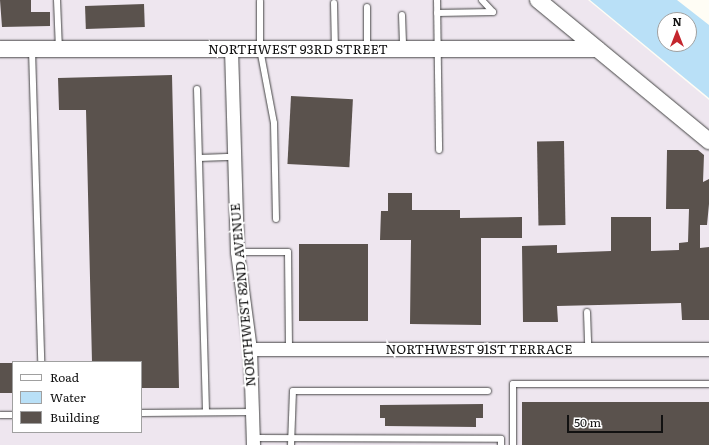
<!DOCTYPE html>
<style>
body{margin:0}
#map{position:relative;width:709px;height:445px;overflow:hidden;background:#fffdf5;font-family:Literata,serif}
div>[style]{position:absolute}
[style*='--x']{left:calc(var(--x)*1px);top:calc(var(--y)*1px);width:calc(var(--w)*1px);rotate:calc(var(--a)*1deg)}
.industrial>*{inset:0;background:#eee6ef}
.water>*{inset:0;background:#b9e0f7}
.building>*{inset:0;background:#5a524d;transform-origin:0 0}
.roads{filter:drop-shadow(0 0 1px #444) drop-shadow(0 0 1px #444)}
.service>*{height:6px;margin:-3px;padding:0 3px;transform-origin:3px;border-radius:3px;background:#fff}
.minor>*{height:13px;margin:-6.5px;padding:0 6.5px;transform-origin:6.5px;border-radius:6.5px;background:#fff}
.tertiary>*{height:16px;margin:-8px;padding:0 8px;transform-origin:8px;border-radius:8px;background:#fff}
span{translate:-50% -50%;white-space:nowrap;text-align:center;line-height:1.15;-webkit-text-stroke:4px #fff;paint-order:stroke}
.street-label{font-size:13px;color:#111}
.legend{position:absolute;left:12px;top:361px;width:130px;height:72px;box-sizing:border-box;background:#fff;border:1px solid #a0a0a0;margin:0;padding:5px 7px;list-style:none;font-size:12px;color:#111}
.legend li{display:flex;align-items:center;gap:8px;height:20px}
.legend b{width:20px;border:1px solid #a0a0a0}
.north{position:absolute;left:657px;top:12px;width:40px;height:40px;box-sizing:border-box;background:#fff;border:1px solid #a0a0a0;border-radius:50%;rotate:0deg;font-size:11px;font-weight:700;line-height:16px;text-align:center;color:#111}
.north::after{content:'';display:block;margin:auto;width:14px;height:18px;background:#c4262e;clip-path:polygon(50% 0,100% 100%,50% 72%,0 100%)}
.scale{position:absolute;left:567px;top:415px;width:96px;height:18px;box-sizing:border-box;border:2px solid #111;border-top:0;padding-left:5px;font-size:12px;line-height:14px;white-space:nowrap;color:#111;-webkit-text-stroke:3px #fff;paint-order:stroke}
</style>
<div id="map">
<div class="industrial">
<i style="clip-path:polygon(evenodd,0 0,588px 0,709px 100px,709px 445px,0 445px,0 0,13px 362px,141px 362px,141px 432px,13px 432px,13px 362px)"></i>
</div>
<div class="water">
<i style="clip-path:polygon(evenodd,590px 0,677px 0,709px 25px,709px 98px,590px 0,665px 20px,689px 20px,689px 44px,665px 44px,665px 20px)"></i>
</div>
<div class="building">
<i style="clip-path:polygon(0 0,31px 0,31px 12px,50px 12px,50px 26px,2px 27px)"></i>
<i style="left:144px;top:4px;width:23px;height:59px;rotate:88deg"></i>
<i style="clip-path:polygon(172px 75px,179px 388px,141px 388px,141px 362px,92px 362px,86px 110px,59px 110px,58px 78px)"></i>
<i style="left:291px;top:96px;width:62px;height:68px;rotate:3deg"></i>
<i style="left:564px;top:141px;width:84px;height:27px;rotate:89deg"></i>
<i style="clip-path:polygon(667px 150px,698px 150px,704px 155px,703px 182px,709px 179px,709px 204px,707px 225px,700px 225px,700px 248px,709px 247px,709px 320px,682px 320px,681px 303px,557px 306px,558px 322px,523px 322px,522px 246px,557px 245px,557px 253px,611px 251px,611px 217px,651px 217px,651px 251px,679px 250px,679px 243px,688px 242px,689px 209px,666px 209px)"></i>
<i style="clip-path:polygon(388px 193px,412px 193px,412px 210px,460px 210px,460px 218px,522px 217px,522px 238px,481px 238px,481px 325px,410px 324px,411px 240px,380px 240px,381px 211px,388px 211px)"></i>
<i style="left:299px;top:244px;width:69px;height:77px"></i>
<i style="left:0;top:363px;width:13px;height:30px"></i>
<i style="left:522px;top:402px;width:187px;height:43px"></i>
<i style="clip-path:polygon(483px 404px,483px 418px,476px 418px,476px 427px,385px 426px,385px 418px,380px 418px,380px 405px)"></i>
</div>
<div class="roads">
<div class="service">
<i style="--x:57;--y:0;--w:49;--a:87.7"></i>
<i style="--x:437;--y:0;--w:150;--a:89.2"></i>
<i style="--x:260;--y:1;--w:48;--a:90"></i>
<i style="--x:260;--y:49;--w:75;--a:79.3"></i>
<i style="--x:274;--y:123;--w:96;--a:88.8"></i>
<i style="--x:334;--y:3;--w:46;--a:88.8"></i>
<i style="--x:367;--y:7;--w:42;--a:90"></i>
<i style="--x:437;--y:13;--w:56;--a:-1"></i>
<i style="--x:493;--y:12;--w:16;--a:-133"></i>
<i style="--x:402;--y:15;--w:34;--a:88"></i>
<i style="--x:32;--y:50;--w:312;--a:88.3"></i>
<i style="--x:197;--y:89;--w:323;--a:88.4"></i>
<i style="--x:199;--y:158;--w:35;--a:-2"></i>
<i style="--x:237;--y:252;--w:51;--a:0"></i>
<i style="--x:288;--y:252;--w:97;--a:89.4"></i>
<i style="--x:587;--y:312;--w:37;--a:88"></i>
<i style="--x:141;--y:413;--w:111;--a:-0.5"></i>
<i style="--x:0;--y:415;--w:13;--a:0"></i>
<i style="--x:253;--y:438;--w:248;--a:0.2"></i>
<i style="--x:501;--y:439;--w:6;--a:90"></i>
<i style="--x:291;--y:445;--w:54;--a:-87.9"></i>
<i style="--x:293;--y:391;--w:195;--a:0"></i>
<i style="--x:513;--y:445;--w:61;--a:-90"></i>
<i style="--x:513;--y:384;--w:196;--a:0"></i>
</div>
<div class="minor">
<i style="--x:231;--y:49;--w:203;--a:88.3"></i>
<i style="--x:237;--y:252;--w:98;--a:82.4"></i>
<i style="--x:250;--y:349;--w:96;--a:88.2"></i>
<i style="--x:250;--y:349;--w:459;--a:0"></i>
</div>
<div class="tertiary">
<i style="--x:538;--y:0;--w:222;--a:39.5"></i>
<i style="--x:0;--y:49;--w:597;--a:0"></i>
</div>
</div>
<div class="street-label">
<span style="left:298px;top:49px">NORTHWEST 93RD STREET</span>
<span style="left:243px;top:295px;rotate:-95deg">NORTHWEST 82ND AVENUE</span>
<span style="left:479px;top:349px">NORTHWEST 91ST TERRACE</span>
</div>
<ul class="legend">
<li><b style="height:5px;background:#fff"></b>Road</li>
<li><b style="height:11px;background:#b9e0f7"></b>Water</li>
<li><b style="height:11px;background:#5a524d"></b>Building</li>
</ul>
<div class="north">N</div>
<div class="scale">50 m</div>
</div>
